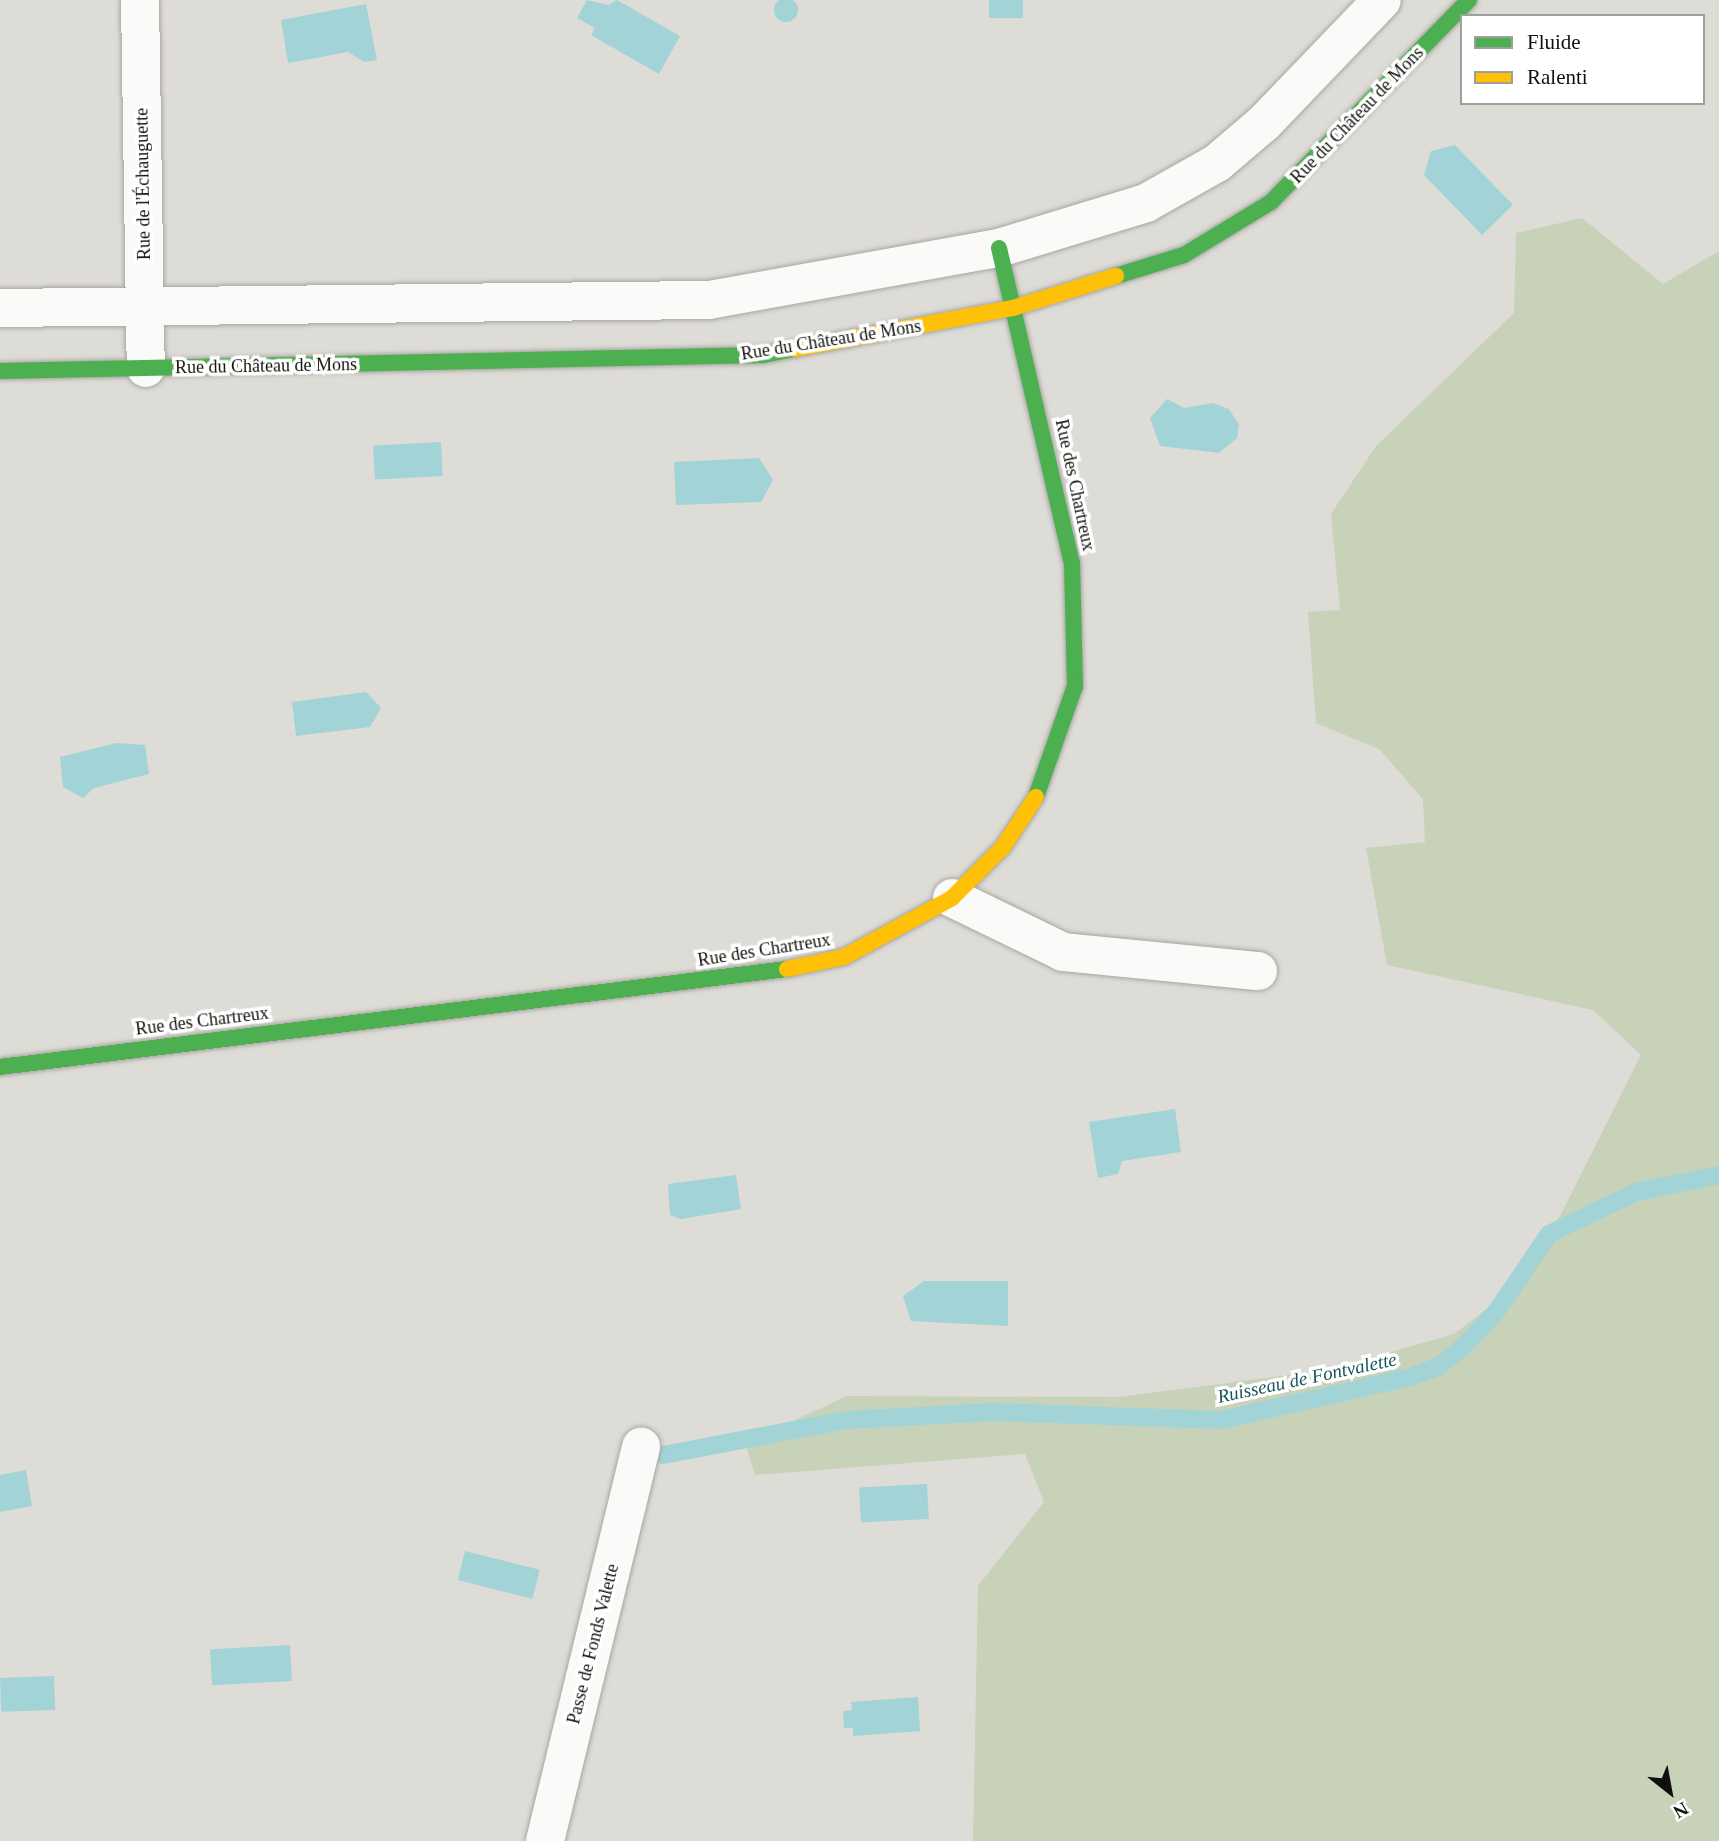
<!DOCTYPE html>
<meta charset="utf-8">
<style>
body{margin:0}
#map{position:relative;width:1719px;height:1841px;overflow:hidden;background:#dedcd6;font-family:"Times New Roman",serif}
div>[style]{position:absolute}
[style*='--x']{left:calc(var(--x)*1px);top:calc(var(--y)*1px);width:calc(var(--w)*1px);rotate:calc(var(--a)*1deg)}
.green>*{inset:0;background:#c7d2b9}
.water>*{inset:0;background:#a2d4d7;transform-origin:0 0}
.round{border-radius:50%}
.stream>*{height:18px;margin:-9px;padding:0 9px;transform-origin:9px;border-radius:9px;background:#a2d4d7}
.roads{filter:drop-shadow(0 0 2px #a7a6a1) drop-shadow(0 0 2px #a7a6a1)}
.street>*{height:38px;margin:-19px;padding:0 19px;transform-origin:19px;border-radius:19px;background:#fafaf9}
.fast>*{height:16px;margin:-8px;padding:0 8px;transform-origin:8px;border-radius:8px;background:#4caf50}
.slow>*{height:16px;margin:-8px;padding:0 8px;transform-origin:8px;border-radius:8px;background:#ffc107}
span{translate:-50% -50%;white-space:nowrap;text-align:center;line-height:1.15;-webkit-text-stroke:7px #fff;paint-order:stroke}
.street-label{font-size:18px;color:#10100c}
.water-label{font-size:19px;color:#16565b;font-style:italic}
.legend{position:absolute;left:1460px;top:14px;width:245px;height:91px;box-sizing:border-box;background:#fff;border:2px solid #9f9f9e;margin:0;padding:9px 12px;list-style:none;font-size:21px;color:#10100c}
.legend li{display:flex;align-items:center;gap:14px;height:35px}
.legend b{width:35px;border:2px solid #9f9f9e}
.north{position:absolute;left:1635px;top:1757px;width:70px;height:70px;-webkit-text-stroke:5px #fff;paint-order:stroke;rotate:149deg;font-size:19px;font-weight:700;line-height:28px;text-align:center;color:#10100c}
.north::after{content:'';display:block;margin:auto;width:24px;height:32px;background:#10100c;clip-path:polygon(50% 0,100% 100%,50% 72%,0 100%)}
</style>
<div id="map">
<div class="green">
<i style="clip-path:polygon(1582px 218px,1663px 284px,1719px 251px,1719px 1841px,973px 1841px,978px 1586px,1044px 1502px,1025px 1454px,755px 1475px,745px 1443px,847px 1396px,1119px 1397px,1328px 1370px,1454px 1334px,1489px 1307px,1560px 1216px,1641px 1055px,1593px 1010px,1387px 965px,1366px 848px,1425px 842px,1423px 799px,1379px 749px,1316px 723px,1308px 612px,1340px 610px,1331px 514px,1376px 446px,1514px 313px,1516px 233px)"></i>
</div>
<div class="water">
<i class="round" style="left:774px;top:-2px;width:24px;height:24px"></i>
<i style="clip-path:polygon(587px 0,608px 5px,617px 0,680px 36px,659px 74px,591px 35px,595px 28px,577px 18px)"></i>
<i style="left:989px;top:0;width:34px;height:18px"></i>
<i style="clip-path:polygon(366px 4px,377px 60px,364px 62px,348px 52px,288px 63px,281px 20px)"></i>
<i style="clip-path:polygon(1455px 145px,1513px 205px,1482px 235px,1424px 175px,1431px 151px)"></i>
<i style="clip-path:polygon(1167px 399px,1184px 408px,1213px 403px,1229px 409px,1239px 425px,1237px 438px,1219px 453px,1160px 446px,1150px 418px)"></i>
<i style="left:441px;top:442px;width:34px;height:68px;rotate:87deg"></i>
<i style="clip-path:polygon(759px 458px,773px 480px,761px 502px,676px 505px,674px 462px)"></i>
<i style="clip-path:polygon(366px 692px,381px 708px,370px 727px,296px 736px,292px 702px)"></i>
<i style="clip-path:polygon(116px 743px,145px 745px,149px 774px,94px 788px,83px 798px,63px 787px,60px 757px)"></i>
<i style="clip-path:polygon(1175px 1109px,1181px 1152px,1122px 1161px,1118px 1174px,1098px 1178px,1089px 1122px)"></i>
<i style="clip-path:polygon(736px 1175px,741px 1209px,681px 1219px,670px 1215px,668px 1184px)"></i>
<i style="clip-path:polygon(924px 1281px,1008px 1281px,1008px 1326px,911px 1321px,903px 1296px)"></i>
<i style="clip-path:polygon(26px 1470px,32px 1506px,0 1512px,0 1475px)"></i>
<i style="left:927px;top:1484px;width:35px;height:68px;rotate:87deg"></i>
<i style="left:465px;top:1551px;width:77px;height:30px;rotate:14deg"></i>
<i style="left:290px;top:1645px;width:36px;height:80px;rotate:87deg"></i>
<i style="left:54px;top:1676px;width:34px;height:54px;rotate:88deg"></i>
<i style="clip-path:polygon(918px 1697px,920px 1731px,853px 1736px,853px 1728px,844px 1728px,843px 1711px,852px 1710px,851px 1702px)"></i>
</div>
<div class="stream">
<i style="--x:663;--y:1455;--w:187;--a:-10.8"></i>
<i style="--x:847;--y:1420;--w:146;--a:-3.1"></i>
<i style="--x:993;--y:1412;--w:228;--a:2"></i>
<i style="--x:1221;--y:1420;--w:194;--a:-12.8"></i>
<i style="--x:1410;--y:1377;--w:30;--a:-20"></i>
<i style="--x:1438;--y:1367;--w:32;--a:-39"></i>
<i style="--x:1463;--y:1347;--w:48;--a:-46.7"></i>
<i style="--x:1496;--y:1312;--w:94;--a:-55.8"></i>
<i style="--x:1549;--y:1234;--w:97;--a:-25.8"></i>
<i style="--x:1636;--y:1192;--w:85;--a:-11.6"></i>
</div>
<div class="roads">
<div class="street">
<i style="--x:140;--y:0;--w:368;--a:89.1"></i>
<i style="--x:0;--y:308;--w:709;--a:-0.65"></i>
<i style="--x:709;--y:300;--w:295;--a:-10.2"></i>
<i style="--x:999;--y:248;--w:154;--a:-17"></i>
<i style="--x:1146;--y:203;--w:81;--a:-29.4"></i>
<i style="--x:1217;--y:163;--w:62;--a:-40.4"></i>
<i style="--x:1264;--y:123;--w:170;--a:-46.2"></i>
<i style="--x:952;--y:898;--w:123;--a:25.9"></i>
<i style="--x:1063;--y:952;--w:196;--a:5.6"></i>
<i style="--x:545;--y:1841;--w:406;--a:-76.3"></i>
</div>
<div class="fast">
<i style="--x:999;--y:248;--w:323;--a:77"></i>
<i style="--x:1072;--y:563;--w:123;--a:88.6"></i>
<i style="--x:1075;--y:686;--w:118;--a:109.4"></i>
<i style="--x:1116;--y:276;--w:71;--a:-17.2"></i>
<i style="--x:1184;--y:255;--w:102;--a:-31.3"></i>
<i style="--x:1271;--y:202;--w:283;--a:-45.6"></i>
<i style="--x:0;--y:371;--w:763;--a:-1.2"></i>
<i style="--x:763;--y:355;--w:33;--a:-11"></i>
<i style="--x:0;--y:1067;--w:793;--a:-7.1"></i>
</div>
<div class="slow">
<i style="--x:795;--y:349;--w:222;--a:-10.7"></i>
<i style="--x:1013;--y:308;--w:108;--a:-17.3"></i>
<i style="--x:787;--y:969;--w:58;--a:-11.9"></i>
<i style="--x:844;--y:957;--w:123;--a:-28.6"></i>
<i style="--x:952;--y:898;--w:72;--a:-45"></i>
<i style="--x:1003;--y:847;--w:60;--a:-56.6"></i>
</div>
</div>
<div class="street-label">
<span style="left:1357px;top:115px;rotate:-46deg">Rue du Château de Mons</span>
<span style="left:143px;top:184px;rotate:-91deg">Rue de l'Échauguette</span>
<span style="left:831px;top:340px;rotate:-9deg">Rue du Château de Mons</span>
<span style="left:266px;top:366px;rotate:-1deg">Rue du Château de Mons</span>
<span style="left:1075px;top:485px;rotate:78deg">Rue des Chartreux</span>
<span style="left:764px;top:950px;rotate:-9deg">Rue des Chartreux</span>
<span style="left:202px;top:1021px;rotate:-7deg">Rue des Chartreux</span>
<span style="left:593px;top:1644px;rotate:-76deg">Passe de Fonds Valette</span>
</div>
<div class="water-label">
<span style="left:1307px;top:1378px;rotate:-12deg">Ruisseau de Fontvalette</span>
</div>
<ul class="legend">
<li><b style="height:9px;background:#4caf50"></b>Fluide</li>
<li><b style="height:9px;background:#ffc107"></b>Ralenti</li>
</ul>
<div class="north">N</div>
</div>
